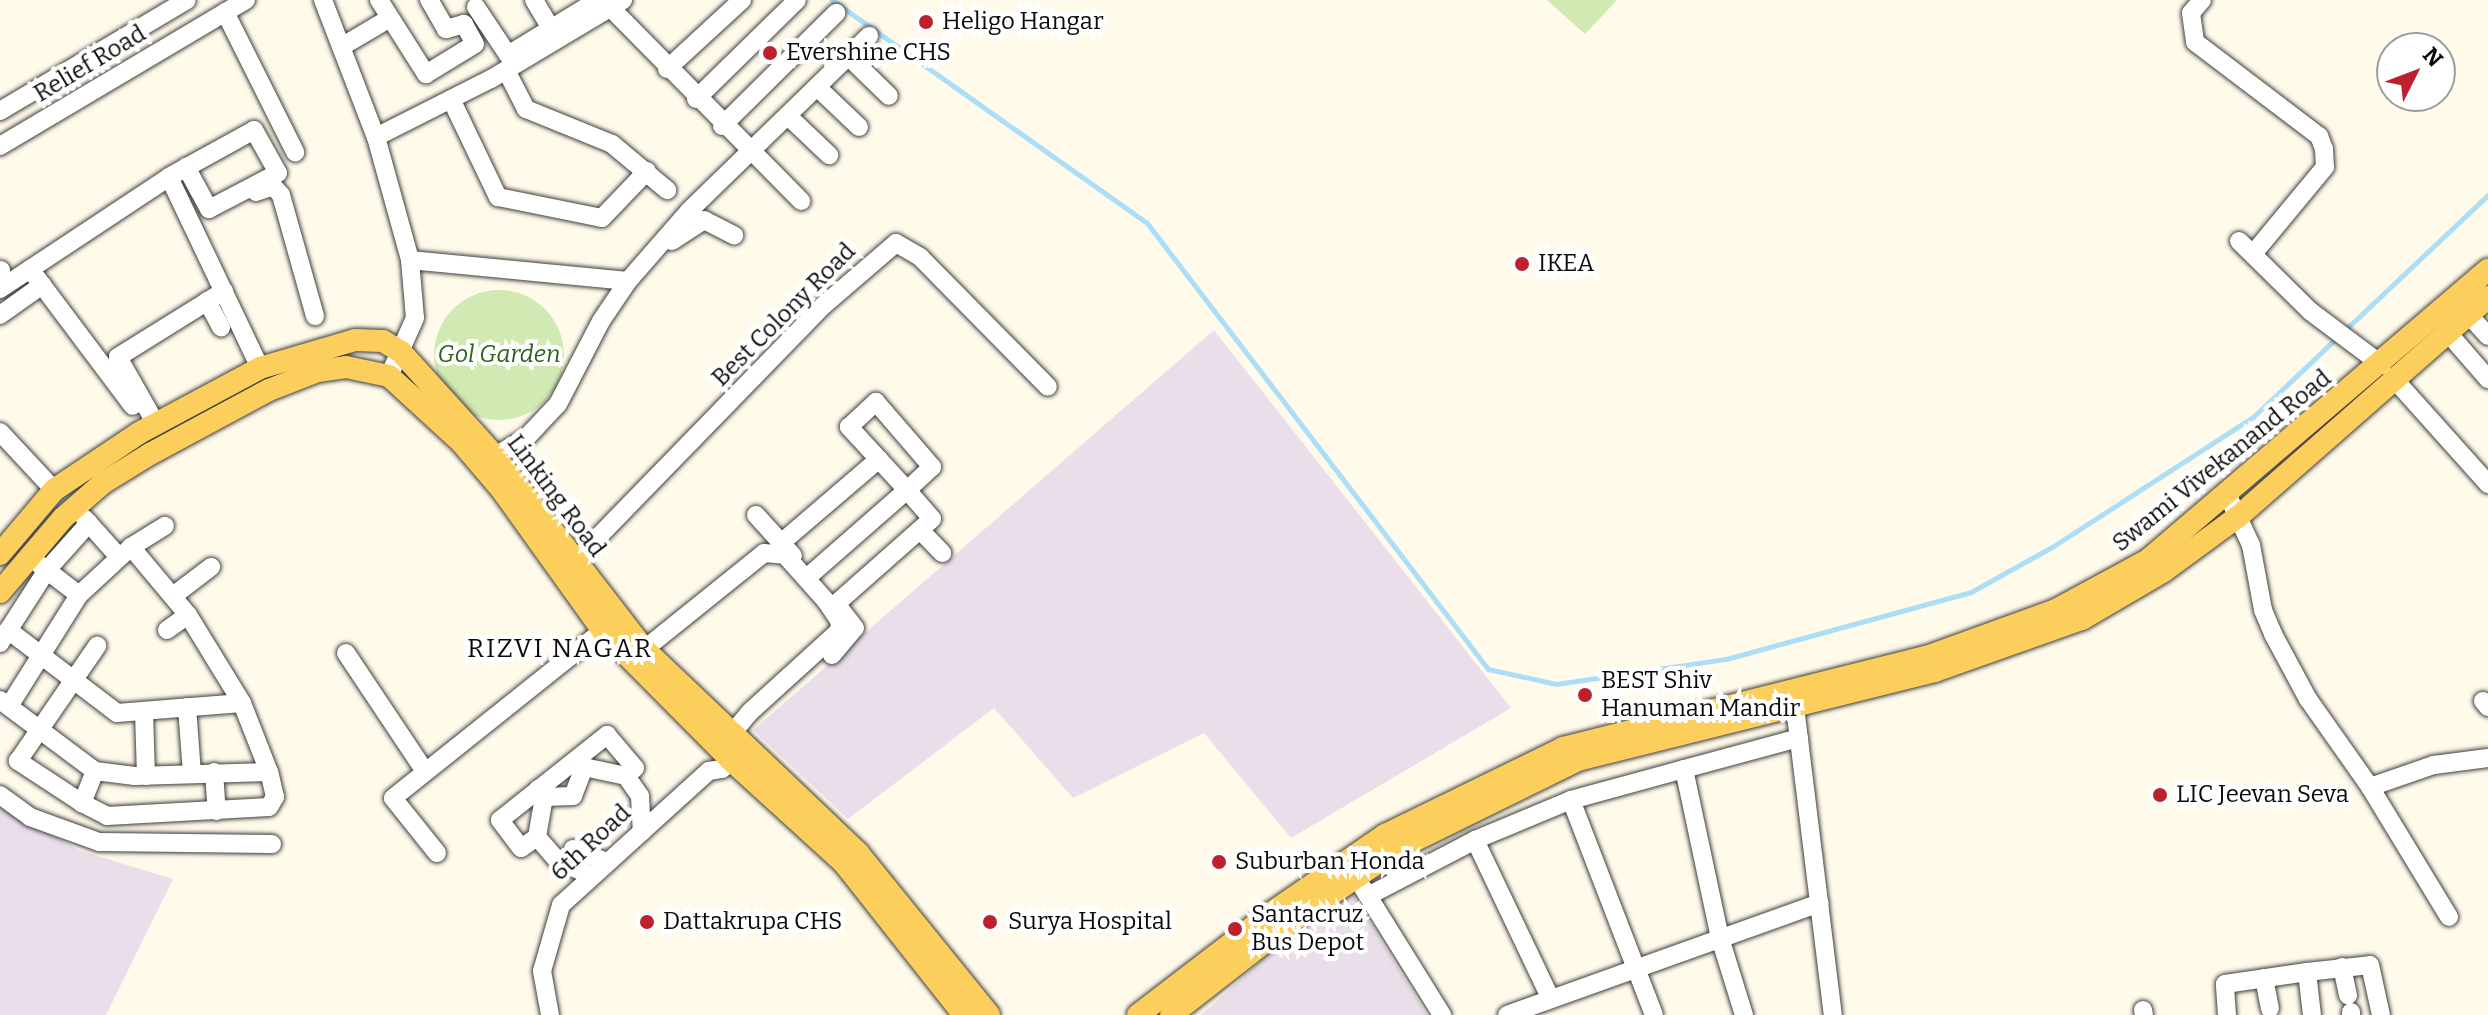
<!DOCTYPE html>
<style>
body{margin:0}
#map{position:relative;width:2488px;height:1015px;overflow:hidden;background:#fffae9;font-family:Bitter,serif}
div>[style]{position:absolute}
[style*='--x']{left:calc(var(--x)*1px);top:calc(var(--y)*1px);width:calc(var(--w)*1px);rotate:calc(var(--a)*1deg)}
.industrial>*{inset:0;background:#e9deea}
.green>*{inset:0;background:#d1e9b2}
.round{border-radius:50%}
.stream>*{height:5px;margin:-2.5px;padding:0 2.5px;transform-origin:2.5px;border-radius:2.5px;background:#acdef7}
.roads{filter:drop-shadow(0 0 2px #3e3e3e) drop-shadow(0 0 2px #3e3e3e)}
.minor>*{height:18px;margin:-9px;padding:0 9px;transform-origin:9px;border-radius:9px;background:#fff}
.major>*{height:22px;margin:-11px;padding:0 11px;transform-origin:11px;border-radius:11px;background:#fccf5c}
.dots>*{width:22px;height:22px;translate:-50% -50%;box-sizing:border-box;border:4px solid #fff;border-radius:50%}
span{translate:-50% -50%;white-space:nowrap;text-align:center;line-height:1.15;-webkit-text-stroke:8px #fff;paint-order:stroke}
.poi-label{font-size:24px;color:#0b0b0b}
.left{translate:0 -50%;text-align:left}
.street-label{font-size:24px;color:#0b0b0b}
.park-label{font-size:24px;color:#2c631b;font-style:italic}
.neighbourhood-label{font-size:26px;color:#0b0b0b;letter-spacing:2px}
.north{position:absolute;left:2376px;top:32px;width:80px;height:80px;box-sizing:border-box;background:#fff;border:2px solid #9d9d9d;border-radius:50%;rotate:48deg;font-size:22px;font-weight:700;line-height:32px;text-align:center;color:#0b0b0b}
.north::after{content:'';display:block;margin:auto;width:28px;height:36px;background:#bd212e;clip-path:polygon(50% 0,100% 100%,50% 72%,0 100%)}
</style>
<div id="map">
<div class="industrial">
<i style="clip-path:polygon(1214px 330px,1511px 708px,1291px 838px,1204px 733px,1073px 798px,994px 708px,848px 819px,753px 730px)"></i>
<i style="clip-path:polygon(0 804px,78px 850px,173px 879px,106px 1015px,0 1015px)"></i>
<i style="clip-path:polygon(1346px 884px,1427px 1015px,1201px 1015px)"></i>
</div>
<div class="green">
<i style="clip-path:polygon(1547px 0,1617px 0,1585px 34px)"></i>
<i class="round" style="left:434px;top:290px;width:130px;height:130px"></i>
</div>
<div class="stream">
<i style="--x:832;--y:0;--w:386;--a:35.3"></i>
<i style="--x:1147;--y:223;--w:561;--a:52.6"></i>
<i style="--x:1488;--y:669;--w:70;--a:12.4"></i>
<i style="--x:1556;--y:684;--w:172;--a:-8.4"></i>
<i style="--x:1726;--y:659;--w:254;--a:-15.3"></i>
<i style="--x:1971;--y:592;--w:93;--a:-29.1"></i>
<i style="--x:2052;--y:547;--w:239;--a:-32.9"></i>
<i style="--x:2253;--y:417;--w:323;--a:-43.4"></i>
</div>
<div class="roads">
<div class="minor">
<i style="--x:323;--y:0;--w:147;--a:68.9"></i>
<i style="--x:376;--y:137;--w:128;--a:74.5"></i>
<i style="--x:410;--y:260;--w:58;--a:85.1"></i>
<i style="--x:415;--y:318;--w:64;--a:114.1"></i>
<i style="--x:379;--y:0;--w:88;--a:57.6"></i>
<i style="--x:426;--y:74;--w:57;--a:-31.5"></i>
<i style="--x:475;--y:44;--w:23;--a:-119"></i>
<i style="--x:464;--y:24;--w:19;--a:164"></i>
<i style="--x:446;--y:29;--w:34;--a:-120"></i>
<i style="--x:534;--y:0;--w:43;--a:59.3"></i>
<i style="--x:2202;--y:0;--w:17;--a:130"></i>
<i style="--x:2191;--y:13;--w:29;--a:82"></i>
<i style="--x:2195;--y:42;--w:156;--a:37.2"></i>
<i style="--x:2319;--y:136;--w:14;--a:69"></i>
<i style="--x:2324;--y:149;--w:18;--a:87"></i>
<i style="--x:2325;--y:167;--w:113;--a:129.6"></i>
<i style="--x:604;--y:1;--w:281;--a:45.4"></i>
<i style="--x:476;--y:7;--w:58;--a:56.3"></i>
<i style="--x:508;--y:55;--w:105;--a:-31.4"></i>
<i style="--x:225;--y:12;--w:157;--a:63.4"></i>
<i style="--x:341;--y:47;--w:57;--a:-30.6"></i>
<i style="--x:848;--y:56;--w:57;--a:44.3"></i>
<i style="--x:667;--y:69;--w:102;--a:-42.6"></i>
<i style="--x:506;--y:70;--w:44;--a:62.9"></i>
<i style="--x:526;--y:109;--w:93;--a:22.1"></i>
<i style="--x:612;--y:144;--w:72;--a:39.9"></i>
<i style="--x:817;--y:87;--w:58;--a:43.6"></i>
<i style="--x:451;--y:99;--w:109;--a:64.4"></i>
<i style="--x:498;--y:197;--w:106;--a:11.4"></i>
<i style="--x:602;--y:218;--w:65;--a:-46.2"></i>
<i style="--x:696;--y:99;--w:141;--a:-44.4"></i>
<i style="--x:0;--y:111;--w:217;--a:-30.7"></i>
<i style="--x:788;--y:116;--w:57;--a:43.6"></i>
<i style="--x:722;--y:126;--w:161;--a:-44.7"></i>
<i style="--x:376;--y:137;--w:129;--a:-26.8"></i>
<i style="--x:491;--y:79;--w:154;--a:-30.9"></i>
<i style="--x:0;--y:146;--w:286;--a:-30.7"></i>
<i style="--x:169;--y:177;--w:97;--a:-28.9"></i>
<i style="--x:254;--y:130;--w:49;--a:60.8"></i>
<i style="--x:278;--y:173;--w:78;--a:152.4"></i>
<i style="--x:209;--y:209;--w:48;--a:-118.7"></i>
<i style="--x:256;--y:192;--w:18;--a:-19"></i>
<i style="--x:273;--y:186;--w:12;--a:48"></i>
<i style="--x:281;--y:195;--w:126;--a:74.3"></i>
<i style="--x:672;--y:241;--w:38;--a:-33"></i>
<i style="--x:704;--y:220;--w:34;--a:27"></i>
<i style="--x:2239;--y:241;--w:100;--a:44.6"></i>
<i style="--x:2310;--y:311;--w:90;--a:36.9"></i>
<i style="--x:410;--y:260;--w:219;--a:5.5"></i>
<i style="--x:628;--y:281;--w:94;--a:-48.9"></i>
<i style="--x:690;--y:210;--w:250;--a:-44.2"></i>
<i style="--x:30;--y:269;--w:171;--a:53.1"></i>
<i style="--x:0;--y:270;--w:1;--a:0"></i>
<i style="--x:0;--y:289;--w:203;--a:-33.5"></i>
<i style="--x:169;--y:177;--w:212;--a:64.5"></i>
<i style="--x:207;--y:301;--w:30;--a:62"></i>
<i style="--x:0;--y:315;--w:52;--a:-35.5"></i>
<i style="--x:2469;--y:315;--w:28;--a:48"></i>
<i style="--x:2449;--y:334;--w:60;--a:49.1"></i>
<i style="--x:2395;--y:380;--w:140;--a:48.2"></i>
<i style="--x:876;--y:402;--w:86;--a:49.3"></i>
<i style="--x:932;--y:467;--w:34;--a:137"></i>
<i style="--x:907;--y:490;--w:86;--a:-132.6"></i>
<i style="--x:849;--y:427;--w:37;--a:-43"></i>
<i style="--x:156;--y:424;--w:77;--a:-119.6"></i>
<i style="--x:118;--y:357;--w:125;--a:-31.9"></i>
<i style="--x:0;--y:432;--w:79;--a:47"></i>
<i style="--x:484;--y:463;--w:50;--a:-31.2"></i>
<i style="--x:527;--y:437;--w:45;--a:-46.8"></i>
<i style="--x:558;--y:404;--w:93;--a:-62.6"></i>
<i style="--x:601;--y:321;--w:48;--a:-56"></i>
<i style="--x:2228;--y:496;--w:54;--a:64.9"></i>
<i style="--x:2251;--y:545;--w:66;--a:79.5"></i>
<i style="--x:2263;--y:610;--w:26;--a:67"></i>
<i style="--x:2273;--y:634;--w:74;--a:61.7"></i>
<i style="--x:2308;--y:699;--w:108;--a:54.8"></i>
<i style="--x:2370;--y:787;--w:152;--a:58.7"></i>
<i style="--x:756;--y:515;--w:55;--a:47.9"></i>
<i style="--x:85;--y:519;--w:51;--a:48.2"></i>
<i style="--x:920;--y:530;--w:32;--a:46"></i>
<i style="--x:781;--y:543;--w:129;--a:-40.6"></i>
<i style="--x:131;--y:547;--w:40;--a:-32"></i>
<i style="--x:40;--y:565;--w:49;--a:37.6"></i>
<i style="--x:566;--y:570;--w:370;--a:-45.8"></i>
<i style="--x:824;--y:305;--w:95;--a:-40.7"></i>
<i style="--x:896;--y:243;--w:28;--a:30"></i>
<i style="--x:920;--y:257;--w:182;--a:45.4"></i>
<i style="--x:810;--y:575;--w:129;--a:-41.2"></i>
<i style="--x:907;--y:490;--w:38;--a:49"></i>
<i style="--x:932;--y:519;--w:128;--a:138.5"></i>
<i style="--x:173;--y:596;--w:48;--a:-37.3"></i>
<i style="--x:8;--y:630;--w:137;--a:37.3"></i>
<i style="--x:117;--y:713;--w:125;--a:-4.6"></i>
<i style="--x:167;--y:630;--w:26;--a:-36"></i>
<i style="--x:0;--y:643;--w:87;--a:-57.2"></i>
<i style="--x:47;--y:570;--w:63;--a:-48.2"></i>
<i style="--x:346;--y:653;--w:141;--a:56.3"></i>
<i style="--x:832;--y:655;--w:35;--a:-50"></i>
<i style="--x:855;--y:628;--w:29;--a:-128"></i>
<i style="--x:636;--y:656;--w:164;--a:-38.8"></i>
<i style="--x:764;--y:553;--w:21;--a:5"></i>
<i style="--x:785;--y:555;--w:62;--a:48.3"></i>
<i style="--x:826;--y:601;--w:25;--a:56"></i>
<i style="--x:840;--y:622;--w:9;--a:96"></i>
<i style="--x:839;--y:631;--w:120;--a:137.7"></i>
<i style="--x:750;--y:712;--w:30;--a:130"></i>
<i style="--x:0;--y:700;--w:119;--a:36.8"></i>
<i style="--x:95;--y:771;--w:40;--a:7.1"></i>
<i style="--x:135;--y:776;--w:134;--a:-1.7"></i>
<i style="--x:269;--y:772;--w:74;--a:-111.4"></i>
<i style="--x:242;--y:703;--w:103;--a:-121.5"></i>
<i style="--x:188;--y:615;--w:89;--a:-130"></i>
<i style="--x:131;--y:547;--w:71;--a:137.3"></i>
<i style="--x:79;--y:595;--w:131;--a:122.2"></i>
<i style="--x:2483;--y:701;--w:8;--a:50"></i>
<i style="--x:187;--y:707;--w:66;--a:85.7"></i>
<i style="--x:1795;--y:707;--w:310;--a:83"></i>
<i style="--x:144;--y:712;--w:64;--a:88.2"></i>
<i style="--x:579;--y:760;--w:9;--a:54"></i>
<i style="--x:584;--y:767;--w:43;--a:12.1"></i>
<i style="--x:1684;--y:769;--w:119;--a:-15.1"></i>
<i style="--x:95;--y:771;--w:35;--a:112"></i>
<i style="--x:82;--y:803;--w:28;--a:27"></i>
<i style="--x:107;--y:816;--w:162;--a:-3.2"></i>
<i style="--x:269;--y:807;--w:12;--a:-59"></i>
<i style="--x:275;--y:797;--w:26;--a:-103"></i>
<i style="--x:214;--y:772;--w:39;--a:86"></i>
<i style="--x:2370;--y:787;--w:68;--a:-19"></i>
<i style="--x:2434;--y:765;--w:54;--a:-7.4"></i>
<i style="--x:0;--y:795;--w:37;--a:36"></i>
<i style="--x:30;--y:817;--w:73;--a:19.9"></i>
<i style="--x:99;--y:842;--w:173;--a:0.7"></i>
<i style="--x:544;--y:797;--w:29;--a:-2"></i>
<i style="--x:573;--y:796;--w:31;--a:-69"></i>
<i style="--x:1571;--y:800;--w:230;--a:68.9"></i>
<i style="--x:82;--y:803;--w:77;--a:-146.7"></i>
<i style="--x:18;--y:761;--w:140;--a:-55.5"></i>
<i style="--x:537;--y:837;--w:41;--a:-80.1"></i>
<i style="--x:544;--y:797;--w:10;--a:-127"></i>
<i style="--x:1475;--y:840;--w:176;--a:64.5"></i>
<i style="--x:573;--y:849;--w:36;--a:21"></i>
<i style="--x:437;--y:853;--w:70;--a:-128.7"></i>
<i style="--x:393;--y:798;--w:280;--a:-38.6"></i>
<i style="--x:590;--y:875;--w:36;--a:-156"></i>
<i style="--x:557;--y:860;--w:30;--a:-131"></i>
<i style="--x:537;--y:837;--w:19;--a:145"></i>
<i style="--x:521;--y:848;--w:35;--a:-127"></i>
<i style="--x:500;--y:820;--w:137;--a:-38.5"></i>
<i style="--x:607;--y:735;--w:43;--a:49.7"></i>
<i style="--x:635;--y:768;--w:12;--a:138"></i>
<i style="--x:626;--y:776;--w:24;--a:55"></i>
<i style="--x:640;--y:796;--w:36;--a:87"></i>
<i style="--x:1363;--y:888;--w:150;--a:58.1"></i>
<i style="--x:1368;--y:896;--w:121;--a:-27.6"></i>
<i style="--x:1475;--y:840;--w:104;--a:-22.6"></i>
<i style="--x:1571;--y:800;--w:117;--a:-15.3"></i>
<i style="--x:1684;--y:769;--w:173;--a:78"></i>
<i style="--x:1720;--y:938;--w:81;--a:72.7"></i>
<i style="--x:2342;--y:967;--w:29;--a:78"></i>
<i style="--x:2307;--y:972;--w:63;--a:-6.3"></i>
<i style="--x:2370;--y:965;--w:51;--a:77.6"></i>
<i style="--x:2264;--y:978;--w:31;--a:79"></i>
<i style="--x:2143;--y:1010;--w:5;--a:79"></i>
<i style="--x:2351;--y:1012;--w:3;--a:90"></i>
<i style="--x:550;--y:1015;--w:45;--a:-100.3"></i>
<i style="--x:542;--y:971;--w:69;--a:-73.9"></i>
<i style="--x:561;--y:905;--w:200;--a:-42.2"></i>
<i style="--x:709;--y:771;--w:13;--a:-9"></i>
<i style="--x:722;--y:769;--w:24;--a:-38"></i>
<i style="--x:1507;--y:1015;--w:332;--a:-19.7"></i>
<i style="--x:2227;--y:1015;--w:31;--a:-94"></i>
<i style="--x:2225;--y:984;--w:83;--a:-8.3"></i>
<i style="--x:2307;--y:972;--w:43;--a:83.4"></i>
</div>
<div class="major">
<i style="--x:0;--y:554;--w:84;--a:-49.8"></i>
<i style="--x:54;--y:490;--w:102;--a:-33.8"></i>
<i style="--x:139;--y:433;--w:137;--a:-28.2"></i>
<i style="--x:260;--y:368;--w:99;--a:-16.4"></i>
<i style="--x:355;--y:340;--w:28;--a:2"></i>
<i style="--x:383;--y:341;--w:21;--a:31"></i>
<i style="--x:401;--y:352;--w:139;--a:47.9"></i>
<i style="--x:494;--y:455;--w:245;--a:52.3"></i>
<i style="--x:644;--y:649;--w:296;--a:43.6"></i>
<i style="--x:858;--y:853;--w:208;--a:51"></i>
<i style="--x:0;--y:592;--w:97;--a:-49.6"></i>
<i style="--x:63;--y:518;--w:53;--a:-41.2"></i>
<i style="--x:103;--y:483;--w:55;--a:-31.7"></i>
<i style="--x:150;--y:454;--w:135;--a:-28.3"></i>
<i style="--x:269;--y:390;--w:53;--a:-21.2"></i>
<i style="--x:318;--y:371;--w:28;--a:-8"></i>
<i style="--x:346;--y:367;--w:44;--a:11.8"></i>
<i style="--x:389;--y:376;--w:99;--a:42.5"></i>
<i style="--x:462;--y:443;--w:62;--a:49.6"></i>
<i style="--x:502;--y:490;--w:173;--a:54.4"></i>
<i style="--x:603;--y:631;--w:183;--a:45.2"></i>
<i style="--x:732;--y:761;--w:151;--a:42.3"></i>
<i style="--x:844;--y:863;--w:194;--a:51.7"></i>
<i style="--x:1138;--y:1015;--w:168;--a:-37.5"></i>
<i style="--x:1271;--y:913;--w:138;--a:-34.4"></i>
<i style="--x:1385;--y:835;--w:198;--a:-26"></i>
<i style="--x:1563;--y:748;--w:374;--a:-14.1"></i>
<i style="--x:1926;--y:657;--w:138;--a:-19.9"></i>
<i style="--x:2056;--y:610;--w:105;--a:-28.5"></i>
<i style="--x:2148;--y:560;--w:447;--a:-40.5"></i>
<i style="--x:1171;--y:1015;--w:148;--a:-37.9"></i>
<i style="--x:1288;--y:924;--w:135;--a:-34.4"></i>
<i style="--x:1399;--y:848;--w:199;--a:-26.2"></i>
<i style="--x:1578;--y:760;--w:368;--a:-14"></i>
<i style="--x:1935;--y:671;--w:156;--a:-19.5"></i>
<i style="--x:2082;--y:619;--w:95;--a:-30.3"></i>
<i style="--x:2164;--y:571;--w:93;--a:-36.3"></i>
<i style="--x:2239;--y:516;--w:332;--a:-41.3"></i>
</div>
</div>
<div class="dots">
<i style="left:926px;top:22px;background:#bd212e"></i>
<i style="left:770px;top:53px;background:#bd212e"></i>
<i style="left:1522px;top:264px;background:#bd212e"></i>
<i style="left:1585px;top:695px;background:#bd212e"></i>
<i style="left:2160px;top:795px;background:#bd212e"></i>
<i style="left:1219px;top:862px;background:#bd212e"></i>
<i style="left:647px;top:922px;background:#bd212e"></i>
<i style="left:990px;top:922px;background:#bd212e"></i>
<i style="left:1235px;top:929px;background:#bd212e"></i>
</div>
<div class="poi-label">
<span class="left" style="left:942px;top:22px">Heligo Hangar</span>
<span class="left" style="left:786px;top:53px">Evershine CHS</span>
<span class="left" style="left:1538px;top:264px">IKEA</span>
<span class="left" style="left:1601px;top:695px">BEST Shiv<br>Hanuman Mandir</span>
<span class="left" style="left:2176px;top:795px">LIC Jeevan Seva</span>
<span class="left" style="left:1235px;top:862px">Suburban Honda</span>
<span class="left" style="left:1251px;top:929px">Santacruz<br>Bus Depot</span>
<span class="left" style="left:663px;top:922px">Dattakrupa CHS</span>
<span class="left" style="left:1008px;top:922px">Surya Hospital</span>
</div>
<div class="street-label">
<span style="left:90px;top:64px;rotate:-31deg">Relief Road</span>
<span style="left:784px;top:315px;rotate:-45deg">Best Colony Road</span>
<span style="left:2222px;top:461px;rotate:-39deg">Swami Vivekanand Road</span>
<span style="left:556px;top:496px;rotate:53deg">Linking Road</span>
<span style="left:591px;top:843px;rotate:-43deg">6th Road</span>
</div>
<div class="park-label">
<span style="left:499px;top:355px">Gol Garden</span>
</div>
<div class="neighbourhood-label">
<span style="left:560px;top:649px">RIZVI NAGAR</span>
</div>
<div class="north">N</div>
</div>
